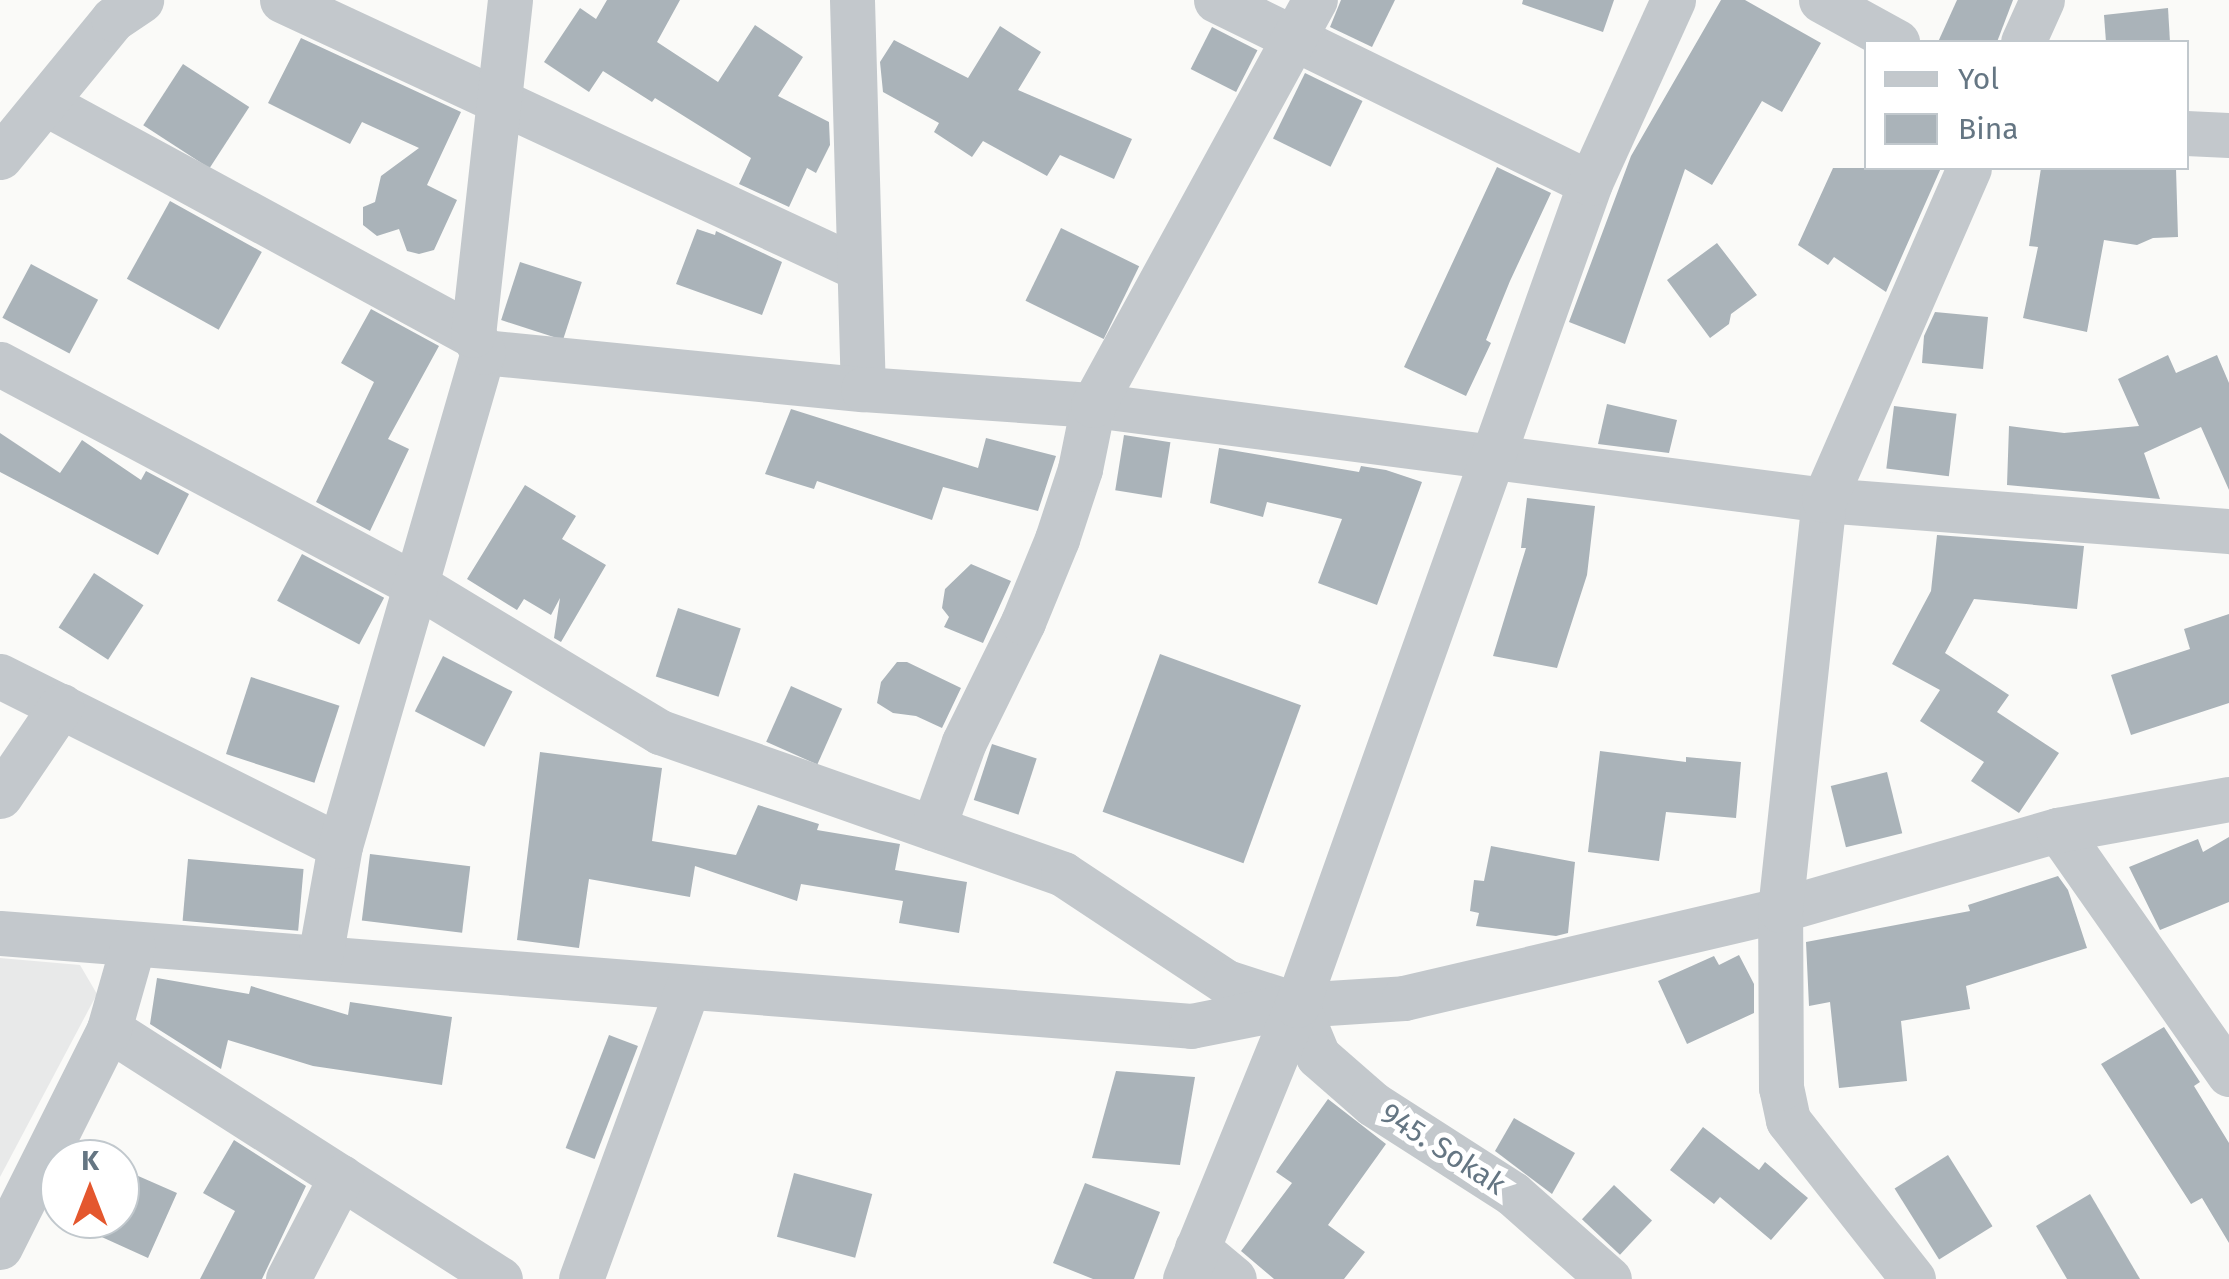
<!DOCTYPE html>
<style>
body{margin:0}
#map{position:relative;width:2229px;height:1279px;overflow:hidden;background:#fafaf8;font-family:"Fira Sans",sans-serif}
div>[style]{position:absolute}
[style*='--x']{left:calc(var(--x)*1px);top:calc(var(--y)*1px);width:calc(var(--w)*1px);rotate:calc(var(--a)*1deg)}
.built>*{inset:0;background:#e8e9e9}
.building>*{inset:0;background:#aab3b9;transform-origin:0 0}
.minor>*{height:45px;margin:-22.5px;padding:0 22.5px;transform-origin:22.5px;border-radius:22.5px;background:#c3c8cc}
span{translate:-50% -50%;white-space:nowrap;text-align:center;line-height:1.15;-webkit-text-stroke:10px #fff;paint-order:stroke}
.street-label{font-size:30px;color:#657683}
.legend{position:absolute;left:1864px;top:40px;width:325px;height:130px;box-sizing:border-box;background:#fff;border:2px solid #c1c8cd;margin:0;padding:12px 18px;list-style:none;font-size:30px;color:#657683}
.legend li{display:flex;align-items:center;gap:20px;height:50px}
.legend b{width:50px;border:2px solid #c1c8cd}
.north{position:absolute;left:40px;top:1139px;width:100px;height:100px;box-sizing:border-box;background:#fff;border:2px solid #c1c8cd;border-radius:50%;rotate:0deg;font-size:28px;font-weight:700;line-height:40px;text-align:center;color:#657683}
.north::after{content:'';display:block;margin:auto;width:35px;height:45px;background:#e4572e;clip-path:polygon(50% 0,100% 100%,50% 72%,0 100%)}
</style>
<div id="map">
<div class="built">
<i style="clip-path:polygon(0 958px,80px 965px,97px 994px,0 1177px)"></i>
</div>
<div class="building">
<i style="clip-path:polygon(607px 0,680px 0,657px 42px,718px 82px,755px 25px,803px 57px,778px 96px,829px 122px,830px 145px,816px 173px,807px 168px,789px 207px,739px 184px,751px 158px,655px 98px,652px 102px,603px 71px,589px 92px,544px 62px,580px 8px,596px 19px)"></i>
<i style="clip-path:polygon(1341px 0,1395px 0,1372px 47px,1330px 27px)"></i>
<i style="clip-path:polygon(1523px 0,1614px 0,1603px 32px,1522px 4px)"></i>
<i style="clip-path:polygon(1721px 0,1745px 0,1821px 43px,1782px 112px,1762px 101px,1712px 185px,1685px 169px,1625px 344px,1569px 322px,1631px 156px)"></i>
<i style="clip-path:polygon(1957px 0,2013px 0,1997px 42px,1938px 42px)"></i>
<i style="clip-path:polygon(2168px 8px,2170px 42px,2106px 42px,2104px 15px)"></i>
<i style="clip-path:polygon(1000px 26px,1041px 52px,1018px 90px,1132px 139px,1114px 179px,1060px 155px,1047px 176px,983px 141px,972px 157px,934px 132px,939px 123px,883px 92px,880px 62px,894px 40px,968px 78px)"></i>
<i style="left:1212px;top:27px;width:51px;height:47px;rotate:27deg"></i>
<i style="clip-path:polygon(301px 38px,461px 112px,427px 185px,457px 200px,434px 250px,419px 254px,407px 251px,399px 229px,377px 236px,363px 225px,363px 207px,375px 202px,381px 176px,419px 148px,362px 122px,350px 144px,268px 103px)"></i>
<i style="left:183px;top:64px;width:79px;height:73px;rotate:33deg"></i>
<i style="left:1305px;top:73px;width:64px;height:73px;rotate:26deg"></i>
<i style="clip-path:polygon(1497px 167px,1551px 193px,1510px 281px,1486px 340px,1491px 343px,1466px 396px,1404px 367px)"></i>
<i style="clip-path:polygon(1833px 168px,1941px 168px,1886px 292px,1834px 257px,1828px 265px,1798px 245px)"></i>
<i style="clip-path:polygon(2041px 168px,2176px 168px,2178px 237px,2153px 238px,2137px 245px,2104px 240px,2087px 332px,2023px 318px,2038px 247px,2029px 246px)"></i>
<i style="left:170px;top:201px;width:105px;height:89px;rotate:29deg"></i>
<i style="left:1061px;top:228px;width:87px;height:81px;rotate:26deg"></i>
<i style="clip-path:polygon(697px 229px,715px 235px,716px 231px,782px 262px,762px 315px,676px 284px)"></i>
<i style="clip-path:polygon(1717px 243px,1757px 295px,1731px 314px,1729px 324px,1710px 338px,1667px 280px)"></i>
<i style="left:520px;top:262px;width:65px;height:61px;rotate:18deg"></i>
<i style="left:31px;top:264px;width:76px;height:61px;rotate:28deg"></i>
<i style="clip-path:polygon(371px 309px,439px 346px,388px 439px,409px 449px,370px 531px,316px 502px,374px 382px,341px 363px)"></i>
<i style="clip-path:polygon(1935px 312px,1988px 317px,1983px 369px,1922px 363px,1924px 336px)"></i>
<i style="clip-path:polygon(2168px 355px,2176px 373px,2217px 355px,2229px 383px,2229px 490px,2201px 427px,2144px 453px,2160px 499px,2007px 485px,2009px 426px,2064px 433px,2139px 426px,2118px 379px)"></i>
<i style="clip-path:polygon(1607px 404px,1677px 420px,1669px 453px,1598px 444px)"></i>
<i style="left:1894px;top:406px;width:63px;height:63px;rotate:7deg"></i>
<i style="clip-path:polygon(791px 409px,978px 468px,986px 438px,1056px 456px,1038px 511px,943px 487px,932px 520px,817px 481px,814px 489px,765px 474px)"></i>
<i style="clip-path:polygon(0 433px,60px 473px,82px 440px,141px 480px,146px 471px,189px 494px,158px 555px,0 472px)"></i>
<i style="left:1124px;top:435px;width:47px;height:56px;rotate:9deg"></i>
<i style="clip-path:polygon(1219px 448px,1359px 472px,1361px 466px,1386px 470px,1422px 482px,1377px 605px,1318px 583px,1342px 519px,1267px 502px,1263px 517px,1210px 503px)"></i>
<i style="clip-path:polygon(525px 485px,576px 516px,562px 539px,606px 565px,561px 642px,554px 638px,560px 598px,551px 615px,524px 599px,517px 610px,467px 579px)"></i>
<i style="clip-path:polygon(1527px 498px,1595px 506px,1587px 575px,1557px 668px,1493px 656px,1526px 548px,1521px 548px)"></i>
<i style="clip-path:polygon(1937px 535px,2084px 546px,2077px 609px,1974px 599px,1945px 653px,2009px 695px,1997px 712px,2059px 753px,2019px 813px,1971px 781px,1984px 762px,1920px 721px,1940px 690px,1892px 664px,1931px 591px)"></i>
<i style="left:302px;top:554px;width:93px;height:53px;rotate:28deg"></i>
<i style="clip-path:polygon(971px 564px,1011px 581px,983px 643px,944px 627px,949px 617px,942px 608px,945px 589px)"></i>
<i style="left:94px;top:573px;width:59px;height:65px;rotate:33deg"></i>
<i style="left:678px;top:608px;width:66px;height:72px;rotate:18deg"></i>
<i style="clip-path:polygon(2229px 614px,2229px 703px,2131px 735px,2111px 675px,2190px 649px,2184px 629px)"></i>
<i style="left:1160px;top:654px;width:150px;height:168px;rotate:20deg"></i>
<i style="left:443px;top:656px;width:78px;height:62px;rotate:27deg"></i>
<i style="clip-path:polygon(897px 662px,907px 662px,961px 688px,942px 728px,916px 716px,893px 713px,877px 703px,881px 682px)"></i>
<i style="left:251px;top:677px;width:93px;height:81px;rotate:18deg"></i>
<i style="left:791px;top:686px;width:56px;height:61px;rotate:24deg"></i>
<i style="left:992px;top:744px;width:47px;height:59px;rotate:18deg"></i>
<i style="clip-path:polygon(1600px 751px,1686px 762px,1686px 757px,1741px 762px,1736px 818px,1666px 812px,1659px 861px,1588px 852px)"></i>
<i style="clip-path:polygon(540px 752px,662px 768px,652px 841px,736px 855px,758px 805px,819px 824px,817px 830px,900px 844px,895px 870px,967px 882px,959px 933px,899px 923px,903px 901px,801px 884px,797px 901px,695px 866px,690px 897px,589px 879px,579px 948px,517px 940px)"></i>
<i style="left:1887px;top:772px;width:63px;height:58px;rotate:76deg"></i>
<i style="clip-path:polygon(2229px 837px,2229px 902px,2160px 930px,2129px 867px,2198px 839px,2203px 852px)"></i>
<i style="clip-path:polygon(1491px 846px,1575px 862px,1568px 933px,1556px 936px,1476px 926px,1479px 913px,1470px 911px,1474px 880px,1484px 881px)"></i>
<i style="left:370px;top:854px;width:101px;height:67px;rotate:7deg"></i>
<i style="left:188px;top:859px;width:116px;height:62px;rotate:5deg"></i>
<i style="clip-path:polygon(2058px 876px,2068px 890px,2087px 948px,1966px 986px,1970px 1009px,1901px 1021px,1907px 1081px,1839px 1088px,1830px 1002px,1809px 1006px,1806px 942px,1970px 911px,1968px 905px)"></i>
<i style="clip-path:polygon(1739px 955px,1754px 984px,1754px 1013px,1687px 1044px,1658px 981px,1714px 956px,1719px 965px)"></i>
<i style="clip-path:polygon(157px 978px,249px 994px,251px 986px,348px 1015px,350px 1002px,452px 1017px,442px 1085px,313px 1066px,228px 1040px,221px 1069px,150px 1024px)"></i>
<i style="clip-path:polygon(2164px 1027px,2200px 1082px,2194px 1086px,2229px 1143px,2229px 1243px,2202px 1198px,2191px 1204px,2101px 1064px)"></i>
<i style="left:609px;top:1035px;width:31px;height:121px;rotate:21deg"></i>
<i style="clip-path:polygon(1116px 1071px,1195px 1077px,1180px 1165px,1092px 1158px)"></i>
<i style="clip-path:polygon(1328px 1099px,1386px 1144px,1328px 1225px,1365px 1252px,1344px 1279px,1274px 1279px,1241px 1251px,1292px 1183px,1276px 1172px)"></i>
<i style="clip-path:polygon(1514px 1118px,1575px 1153px,1552px 1194px,1495px 1151px)"></i>
<i style="clip-path:polygon(1703px 1127px,1759px 1170px,1765px 1162px,1808px 1198px,1771px 1240px,1720px 1197px,1714px 1204px,1670px 1170px)"></i>
<i style="clip-path:polygon(234px 1140px,306px 1186px,262px 1279px,200px 1279px,235px 1211px,203px 1193px)"></i>
<i style="left:1948px;top:1155px;width:84px;height:63px;rotate:58deg"></i>
<i style="clip-path:polygon(120px 1168px,177px 1193px,148px 1258px,62px 1219px,120px 1219px)"></i>
<i style="left:794px;top:1173px;width:81px;height:66px;rotate:15deg"></i>
<i style="clip-path:polygon(1085px 1183px,1160px 1212px,1134px 1279px,1093px 1279px,1053px 1263px)"></i>
<i style="left:1614px;top:1185px;width:52px;height:47px;rotate:43deg"></i>
<i style="clip-path:polygon(2090px 1194px,2140px 1279px,2067px 1279px,2036px 1226px)"></i>
</div>
<div class="minor">
<i style="--x:282;--y:0;--w:635;--a:24.95"></i>
<i style="--x:852;--y:0;--w:389;--a:88.4"></i>
<i style="--x:1216;--y:0;--w:416;--a:26.1"></i>
<i style="--x:1821;--y:0;--w:87;--a:28.9"></i>
<i style="--x:2023;--y:42;--w:46;--a:-65.7"></i>
<i style="--x:45;--y:103;--w:487;--a:28.5"></i>
<i style="--x:2186;--y:133;--w:43;--a:2.7"></i>
<i style="--x:0;--y:157;--w:178;--a:-50.7"></i>
<i style="--x:113;--y:19;--w:34;--a:-34"></i>
<i style="--x:483;--y:352;--w:382;--a:5.6"></i>
<i style="--x:863;--y:389;--w:231;--a:4"></i>
<i style="--x:1093;--y:405;--w:737;--a:7.4"></i>
<i style="--x:1824;--y:500;--w:406;--a:4.4"></i>
<i style="--x:0;--y:364;--w:473;--a:28"></i>
<i style="--x:418;--y:586;--w:283;--a:31.1"></i>
<i style="--x:660;--y:732;--w:427;--a:19.4"></i>
<i style="--x:1063;--y:874;--w:196;--a:33.5"></i>
<i style="--x:1226;--y:982;--w:72;--a:17.7"></i>
<i style="--x:0;--y:676;--w:380;--a:26.6"></i>
<i style="--x:0;--y:796;--w:109;--a:-55.9"></i>
<i style="--x:933;--y:828;--w:91;--a:-70.2"></i>
<i style="--x:964;--y:742;--w:134;--a:-63.8"></i>
<i style="--x:1023;--y:622;--w:90;--a:-67.7"></i>
<i style="--x:1057;--y:539;--w:74;--a:-71.8"></i>
<i style="--x:1080;--y:469;--w:65;--a:-78.5"></i>
<i style="--x:1093;--y:405;--w:462;--a:-61.3"></i>
<i style="--x:2058;--y:830;--w:298;--a:55"></i>
<i style="--x:0;--y:933;--w:1195;--a:4.46"></i>
<i style="--x:1191;--y:1026;--w:108;--a:-11.2"></i>
<i style="--x:1297;--y:1005;--w:107;--a:-3.7"></i>
<i style="--x:1404;--y:998;--w:386;--a:-13.2"></i>
<i style="--x:1780;--y:910;--w:289;--a:-16.1"></i>
<i style="--x:2058;--y:830;--w:174;--a:-10.3"></i>
<i style="--x:320;--y:957;--w:113;--a:-79.8"></i>
<i style="--x:340;--y:846;--w:514;--a:-73.86"></i>
<i style="--x:483;--y:352;--w:20;--a:-120"></i>
<i style="--x:473;--y:335;--w:337;--a:-83.7"></i>
<i style="--x:1297;--y:1005;--w:55;--a:67.6"></i>
<i style="--x:1318;--y:1056;--w:73;--a:41.1"></i>
<i style="--x:1373;--y:1104;--w:166;--a:32.7"></i>
<i style="--x:1513;--y:1194;--w:128;--a:41.5"></i>
<i style="--x:109;--y:1029;--w:464;--a:32.6"></i>
<i style="--x:0;--y:1247;--w:244;--a:-63.4"></i>
<i style="--x:109;--y:1029;--w:87;--a:-74.1"></i>
<i style="--x:1197;--y:1248;--w:48;--a:40"></i>
<i style="--x:288;--y:1279;--w:115;--a:-62.5"></i>
<i style="--x:581;--y:1279;--w:309;--a:-69.9"></i>
<i style="--x:1185;--y:1279;--w:296;--a:-67.8"></i>
<i style="--x:1297;--y:1005;--w:873;--a:-70.38"></i>
<i style="--x:1590;--y:183;--w:201;--a:-65.6"></i>
<i style="--x:1913;--y:1279;--w:202;--a:-128.2"></i>
<i style="--x:1788;--y:1120;--w:33;--a:-102"></i>
<i style="--x:1781;--y:1088;--w:178;--a:-90.3"></i>
<i style="--x:1780;--y:910;--w:412;--a:-83.9"></i>
<i style="--x:1824;--y:500;--w:362;--a:-66.4"></i>
</div>
<div class="street-label">
<span style="left:1443px;top:1149px;rotate:33deg">945. Sokak</span>
</div>
<ul class="legend">
<li><b style="height:12px;background:#c3c8cc"></b>Yol</li>
<li><b style="height:28px;background:#aab3b9"></b>Bina</li>
</ul>
<div class="north">K</div>
</div>
